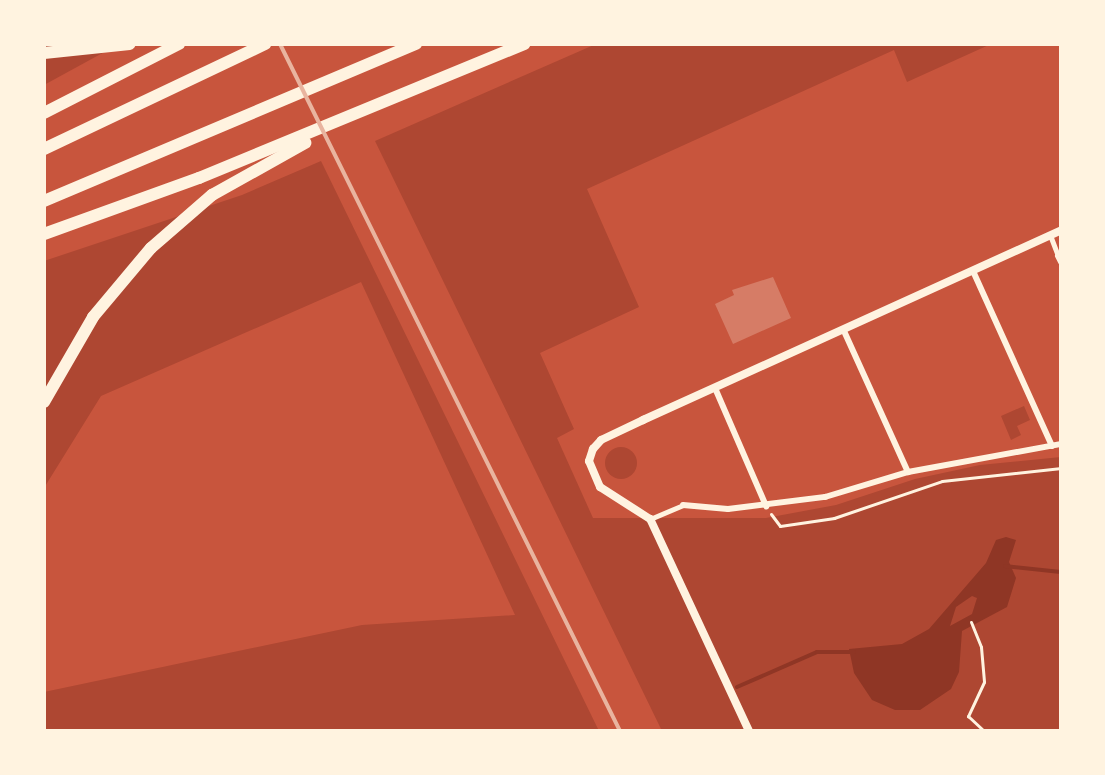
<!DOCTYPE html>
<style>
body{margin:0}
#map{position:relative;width:1105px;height:775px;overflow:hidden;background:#c8553d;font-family:"Source Sans 3",sans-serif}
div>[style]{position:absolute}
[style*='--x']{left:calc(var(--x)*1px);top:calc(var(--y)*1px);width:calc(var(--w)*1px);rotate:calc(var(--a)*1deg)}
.green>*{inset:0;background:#ae4732}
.round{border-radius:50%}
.water>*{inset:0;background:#8f3625}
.stream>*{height:4px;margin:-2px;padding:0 2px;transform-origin:2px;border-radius:2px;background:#8f3625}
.building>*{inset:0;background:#d67c66}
.path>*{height:3px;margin:-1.5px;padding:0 1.5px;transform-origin:1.5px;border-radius:1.5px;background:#fff3e0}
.pedestrian>*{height:5px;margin:-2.5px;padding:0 2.5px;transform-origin:2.5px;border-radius:2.5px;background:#fff3e0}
.minor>*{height:6px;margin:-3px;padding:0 3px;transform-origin:3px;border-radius:3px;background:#fff3e0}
.tertiary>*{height:8px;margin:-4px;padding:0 4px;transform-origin:4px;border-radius:4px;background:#fff3e0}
.motorway>*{height:12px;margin:-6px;padding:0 6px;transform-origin:6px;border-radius:6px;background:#fff3e0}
.rail>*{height:4px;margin:-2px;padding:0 2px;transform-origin:2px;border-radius:2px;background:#e9b49f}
span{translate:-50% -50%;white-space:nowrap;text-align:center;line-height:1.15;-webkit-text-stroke:6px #fff3e0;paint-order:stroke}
.frame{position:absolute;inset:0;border:46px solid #fff3e0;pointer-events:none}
</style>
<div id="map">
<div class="green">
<i style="clip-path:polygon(44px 44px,119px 44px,44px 85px)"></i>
<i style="clip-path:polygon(596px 44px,991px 44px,907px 82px,894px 50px,587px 189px,639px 307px,540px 353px,574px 429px,557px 438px,593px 518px,766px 518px,836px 505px,915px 479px,980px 465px,1061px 457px,1061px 731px,662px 731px,375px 141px)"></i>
<i style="clip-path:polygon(321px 161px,599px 731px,44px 731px,44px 692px,362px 625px,515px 615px,361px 282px,101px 396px,44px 488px,44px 261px,242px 195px)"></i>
<i style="clip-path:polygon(1024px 406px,1030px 420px,1017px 426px,1021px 435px,1011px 440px,1001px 416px)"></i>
<i class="round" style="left:605px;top:447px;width:32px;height:32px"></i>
</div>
<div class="water">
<i style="clip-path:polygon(evenodd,1006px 537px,1016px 540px,1009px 562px,1016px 578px,1007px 607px,962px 631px,959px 672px,951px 689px,920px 710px,895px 710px,872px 700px,854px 673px,849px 649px,902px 644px,929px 629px,986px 563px,996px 540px,1006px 537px,972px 596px,977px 598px,972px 614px,950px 626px,956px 607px,972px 596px)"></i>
</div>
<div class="stream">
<i style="--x:1005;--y:566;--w:56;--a:6.1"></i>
<i style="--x:737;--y:687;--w:87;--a:-23.6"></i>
<i style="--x:817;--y:652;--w:37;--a:0"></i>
</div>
<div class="building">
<i style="clip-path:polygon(773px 277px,791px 318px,733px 344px,715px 304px,734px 295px,732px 290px)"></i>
</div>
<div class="path">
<i style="--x:771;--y:514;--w:15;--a:53"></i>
<i style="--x:780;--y:526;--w:55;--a:-8.4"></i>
<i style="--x:834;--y:518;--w:114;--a:-18.9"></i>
<i style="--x:942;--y:481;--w:120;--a:-6.2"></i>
<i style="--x:971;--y:622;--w:27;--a:68"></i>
<i style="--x:981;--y:647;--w:35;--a:85"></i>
<i style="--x:984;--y:682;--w:38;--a:115"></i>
<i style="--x:968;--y:716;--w:22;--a:43"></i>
</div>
<div class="pedestrian">
<i style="--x:1050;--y:235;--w:22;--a:69"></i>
<i style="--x:650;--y:519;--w:36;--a:-23"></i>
</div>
<div class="minor">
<i style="--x:1058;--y:256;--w:7;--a:63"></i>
<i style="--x:973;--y:271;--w:192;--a:65.7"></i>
<i style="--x:844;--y:331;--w:155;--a:65.6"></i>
<i style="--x:715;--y:388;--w:129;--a:66.6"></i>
<i style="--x:683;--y:505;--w:45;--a:5.1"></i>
<i style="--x:728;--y:509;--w:98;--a:-7.1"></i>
<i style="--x:825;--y:497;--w:87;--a:-16.8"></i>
<i style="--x:908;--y:472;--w:156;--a:-10.4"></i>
</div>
<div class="tertiary">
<i style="--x:749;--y:731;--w:234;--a:-115"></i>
<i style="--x:650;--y:519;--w:59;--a:-147.4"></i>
<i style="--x:600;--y:487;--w:28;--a:-113"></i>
<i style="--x:589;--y:461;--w:13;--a:-72"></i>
<i style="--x:593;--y:449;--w:12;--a:-48"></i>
<i style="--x:601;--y:440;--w:47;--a:-25.5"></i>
<i style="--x:643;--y:420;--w:459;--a:-24.4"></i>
</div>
<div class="motorway">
<i style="--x:44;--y:53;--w:86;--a:-6"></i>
<i style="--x:44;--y:113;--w:152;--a:-27.1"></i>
<i style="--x:44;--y:149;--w:245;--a:-25.4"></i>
<i style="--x:44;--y:201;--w:404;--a:-22.9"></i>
<i style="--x:44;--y:234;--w:165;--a:-19.9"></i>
<i style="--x:199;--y:178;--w:352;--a:-22.4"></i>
<i style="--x:44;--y:402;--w:98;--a:-60"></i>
<i style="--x:93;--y:317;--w:90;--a:-50"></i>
<i style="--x:151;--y:248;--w:81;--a:-41"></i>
<i style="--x:212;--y:195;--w:107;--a:-29.2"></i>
</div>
<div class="rail">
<i style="--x:280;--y:44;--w:767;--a:63.67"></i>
</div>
<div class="frame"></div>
</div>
